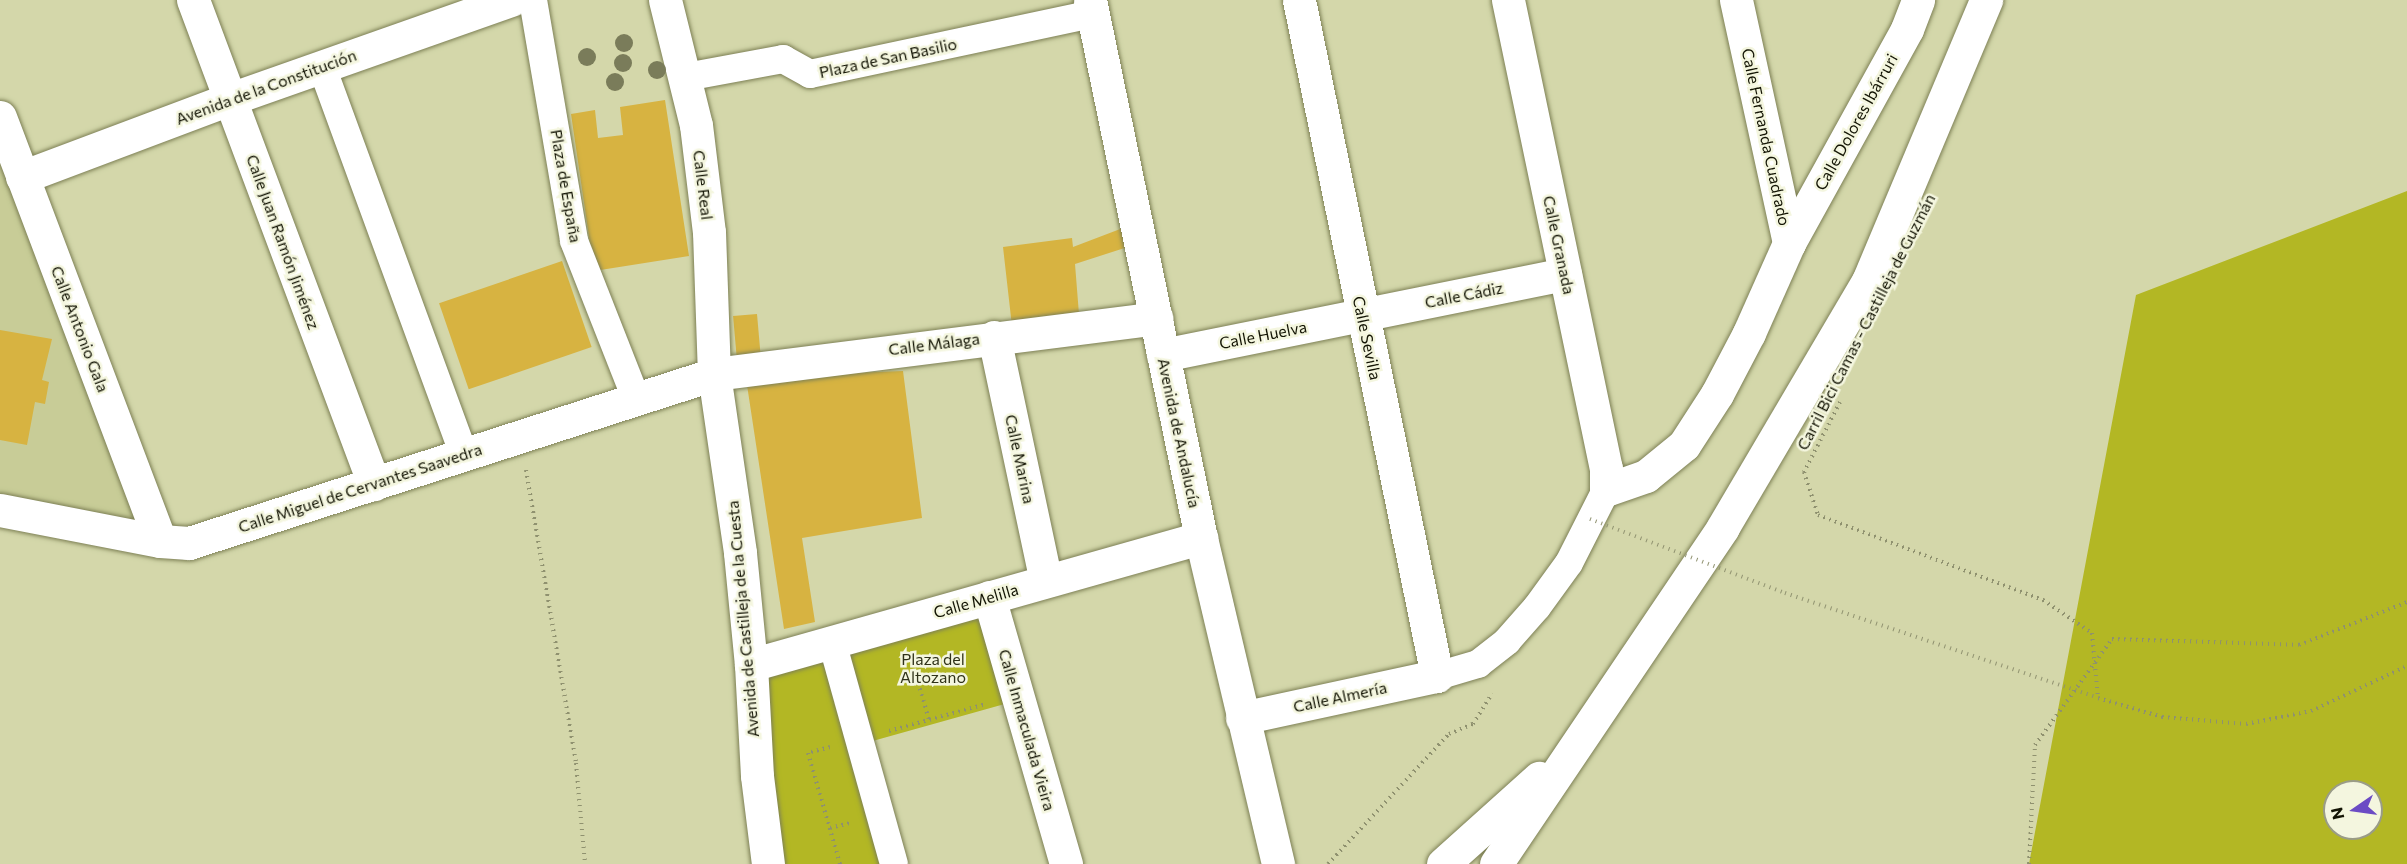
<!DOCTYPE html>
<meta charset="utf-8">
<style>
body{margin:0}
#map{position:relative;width:2407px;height:864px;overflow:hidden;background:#d4d7aa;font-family:Commissioner,sans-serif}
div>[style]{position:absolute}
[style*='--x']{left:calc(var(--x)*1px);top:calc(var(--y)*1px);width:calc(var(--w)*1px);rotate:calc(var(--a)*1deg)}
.built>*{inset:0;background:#c8cc97}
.green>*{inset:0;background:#b3b724}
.building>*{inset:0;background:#d7b341;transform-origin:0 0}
.path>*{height:4px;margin-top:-2px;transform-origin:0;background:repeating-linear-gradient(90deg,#8f916f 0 1.5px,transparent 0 6px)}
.roads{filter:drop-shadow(0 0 2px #7d8055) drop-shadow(0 0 2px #7d8055)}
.pedestrian>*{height:28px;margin:-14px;padding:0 14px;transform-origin:14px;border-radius:14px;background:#fff}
.minor>*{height:33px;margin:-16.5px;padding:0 16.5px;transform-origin:16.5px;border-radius:16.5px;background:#fff}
.secondary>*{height:33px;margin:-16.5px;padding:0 16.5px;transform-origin:16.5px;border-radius:16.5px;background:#fff}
.path-bridge>*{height:4px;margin-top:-2px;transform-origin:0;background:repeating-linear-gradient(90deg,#8f916f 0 1.5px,transparent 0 6px)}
.trees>*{width:18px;height:18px;margin:-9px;border-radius:50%;background:#7a7c5a}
span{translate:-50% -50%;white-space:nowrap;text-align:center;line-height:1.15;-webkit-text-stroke:5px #f4f6df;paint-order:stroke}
.street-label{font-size:16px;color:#131404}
.park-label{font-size:16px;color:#303219}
.north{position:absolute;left:2323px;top:780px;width:60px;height:60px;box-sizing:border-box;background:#f4f6df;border:2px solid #9a9c87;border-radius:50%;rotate:257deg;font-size:16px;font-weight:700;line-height:24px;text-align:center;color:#131404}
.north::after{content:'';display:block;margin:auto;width:21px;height:27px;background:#6b4bc4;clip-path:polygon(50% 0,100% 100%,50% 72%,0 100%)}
</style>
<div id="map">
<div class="built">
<i style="clip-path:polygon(0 117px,160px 541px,0 510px)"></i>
</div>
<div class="green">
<i style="clip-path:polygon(evenodd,2407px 191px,2407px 864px,2029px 864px,2136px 295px,2407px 191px,2335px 792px,2371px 792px,2371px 828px,2335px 828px,2335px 792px)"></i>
<i style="clip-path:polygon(989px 597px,1019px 700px,862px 744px,894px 864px,768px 864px,751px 665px)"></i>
</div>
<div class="building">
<i style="clip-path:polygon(665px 100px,689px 256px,594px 271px,571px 114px,595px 110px,598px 138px,623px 135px,620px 107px)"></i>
<i style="clip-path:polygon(1136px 223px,1140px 243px,1075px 264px,1080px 327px,1013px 335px,1003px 247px,1072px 238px,1073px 247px)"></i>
<i style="left:562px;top:261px;width:91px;height:130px;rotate:71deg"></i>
<i style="left:757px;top:314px;width:44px;height:24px;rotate:85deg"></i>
<i style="clip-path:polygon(0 330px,52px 339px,42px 380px,49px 382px,45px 404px,35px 402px,27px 445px,0 440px)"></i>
<i style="clip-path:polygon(903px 371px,922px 518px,802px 538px,815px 622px,784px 629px,747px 385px,850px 373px)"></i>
</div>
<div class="path">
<i style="--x:1840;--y:402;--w:79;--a:117.2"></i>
<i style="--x:1804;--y:472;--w:45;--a:72"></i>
<i style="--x:1818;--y:515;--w:241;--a:20.7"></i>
<i style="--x:2043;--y:600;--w:59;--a:34"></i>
<i style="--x:2092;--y:633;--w:65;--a:84.7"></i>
<i style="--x:2098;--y:698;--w:67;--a:16.5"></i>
<i style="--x:2162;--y:717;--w:84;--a:4.8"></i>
<i style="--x:2246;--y:724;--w:66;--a:-11.3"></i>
<i style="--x:2311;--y:711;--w:106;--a:-25.1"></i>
<i style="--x:526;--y:470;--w:297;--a:80.3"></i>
<i style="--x:576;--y:763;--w:101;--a:84.9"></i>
<i style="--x:910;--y:654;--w:69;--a:73.9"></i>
<i style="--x:889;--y:731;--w:101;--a:-15.6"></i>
<i style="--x:830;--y:747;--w:23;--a:165"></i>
<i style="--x:808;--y:753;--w:116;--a:73.9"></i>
<i style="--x:830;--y:828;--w:21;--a:-14"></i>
<i style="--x:1328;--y:864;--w:178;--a:-47.1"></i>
<i style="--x:1449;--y:734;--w:26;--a:-23"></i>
<i style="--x:1473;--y:724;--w:36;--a:-58"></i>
<i style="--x:2029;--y:864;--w:119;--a:-87.1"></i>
<i style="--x:2035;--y:745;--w:131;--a:-54"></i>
<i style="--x:2112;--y:639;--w:187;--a:1.8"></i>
<i style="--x:2299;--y:645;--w:116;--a:-21.7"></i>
</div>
<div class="roads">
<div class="pedestrian">
<i style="--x:533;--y:0;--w:244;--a:80.3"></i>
<i style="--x:574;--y:241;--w:169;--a:68.5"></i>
<i style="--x:322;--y:67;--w:412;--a:69.9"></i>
<i style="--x:686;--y:77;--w:99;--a:-10.5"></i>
<i style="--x:783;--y:59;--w:31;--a:29"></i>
<i style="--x:810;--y:74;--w:289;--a:-12"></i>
<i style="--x:832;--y:642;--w:230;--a:74.4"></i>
<i style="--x:1437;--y:676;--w:43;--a:-16.3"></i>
<i style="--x:1478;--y:664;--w:37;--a:-38"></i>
<i style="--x:1507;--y:641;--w:45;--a:-48.6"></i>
<i style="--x:1537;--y:607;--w:54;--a:-54"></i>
<i style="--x:1569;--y:563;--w:82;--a:-63.1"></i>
</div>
<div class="minor">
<i style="--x:193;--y:0;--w:517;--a:69.5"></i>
<i style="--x:665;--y:0;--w:129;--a:76.1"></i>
<i style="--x:696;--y:125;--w:108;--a:83.1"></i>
<i style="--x:709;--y:232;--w:142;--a:88"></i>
<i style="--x:714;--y:374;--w:181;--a:81.7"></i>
<i style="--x:740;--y:553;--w:113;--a:84.4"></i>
<i style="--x:751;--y:665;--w:111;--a:86.9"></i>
<i style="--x:757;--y:776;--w:89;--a:82.9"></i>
<i style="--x:1090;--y:0;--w:549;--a:78.34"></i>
<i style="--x:1201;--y:538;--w:335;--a:76.7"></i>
<i style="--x:1508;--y:0;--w:478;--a:78.2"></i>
<i style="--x:1606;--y:468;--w:22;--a:90"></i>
<i style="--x:1606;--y:490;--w:42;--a:-19.3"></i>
<i style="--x:1646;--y:476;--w:49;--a:-39.2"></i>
<i style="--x:1684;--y:445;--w:61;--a:-57.1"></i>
<i style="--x:1717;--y:394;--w:69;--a:-62.3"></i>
<i style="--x:1749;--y:333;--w:98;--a:-66"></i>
<i style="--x:1789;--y:243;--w:244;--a:-61.1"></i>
<i style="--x:1907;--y:29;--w:31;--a:-69"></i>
<i style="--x:1736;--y:0;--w:249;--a:77.7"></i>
<i style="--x:0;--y:117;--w:453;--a:69.3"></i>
<i style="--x:22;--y:177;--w:222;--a:-20.6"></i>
<i style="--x:230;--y:99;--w:298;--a:-19.4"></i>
<i style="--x:994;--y:337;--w:249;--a:78"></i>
<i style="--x:1163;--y:355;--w:410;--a:-11.4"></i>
<i style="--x:0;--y:510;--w:163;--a:11"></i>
<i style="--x:160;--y:541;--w:29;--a:4"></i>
<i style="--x:189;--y:543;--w:552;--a:-17.84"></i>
<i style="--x:714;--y:374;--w:446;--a:-7.2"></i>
<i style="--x:989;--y:597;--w:278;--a:73.9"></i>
<i style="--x:751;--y:665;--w:468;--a:-15.8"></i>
<i style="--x:1242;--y:718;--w:199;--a:-12.2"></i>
<i style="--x:1437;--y:676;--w:690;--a:-101.54"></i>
</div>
<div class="secondary">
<i style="--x:1443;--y:864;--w:129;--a:-41.9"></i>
<i style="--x:1496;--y:864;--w:406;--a:-56"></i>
<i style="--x:1723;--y:527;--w:286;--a:-59.5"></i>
<i style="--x:1868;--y:281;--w:305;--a:-67.2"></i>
</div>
</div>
<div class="path-bridge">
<i style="--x:1590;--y:519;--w:209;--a:20.8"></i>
<i style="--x:1785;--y:593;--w:330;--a:18.5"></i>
</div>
<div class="trees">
<i style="left:624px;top:43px"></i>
<i style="left:587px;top:57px"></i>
<i style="left:623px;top:63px"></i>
<i style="left:657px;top:70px"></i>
<i style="left:615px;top:82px"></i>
</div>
<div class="street-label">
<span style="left:888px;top:58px;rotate:-12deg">Plaza de San Basilio</span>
<span style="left:266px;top:87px;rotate:-20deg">Avenida de la Constitución</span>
<span style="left:1856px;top:122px;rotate:-61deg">Calle Dolores Ibárruri</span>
<span style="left:1766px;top:137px;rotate:78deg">Calle Fernanda Cuadrado</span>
<span style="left:703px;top:185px;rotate:83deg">Calle Real</span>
<span style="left:566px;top:186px;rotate:80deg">Plaza de España</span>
<span style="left:283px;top:242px;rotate:70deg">Calle Juan Ramón Jiménez</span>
<span style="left:1559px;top:245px;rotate:78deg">Calle Granada</span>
<span style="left:1464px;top:295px;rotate:-11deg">Calle Cádiz</span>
<span style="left:1866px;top:322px;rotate:-63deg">Carril Bici Camas - Castilleja de Guzmán</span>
<span style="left:80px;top:329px;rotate:69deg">Calle Antonio Gala</span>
<span style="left:1263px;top:335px;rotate:-11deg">Calle Huelva</span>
<span style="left:1367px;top:338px;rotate:78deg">Calle Sevilla</span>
<span style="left:934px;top:344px;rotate:-7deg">Calle Málaga</span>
<span style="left:1179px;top:433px;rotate:78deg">Avenida de Andalucía</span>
<span style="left:1020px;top:459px;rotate:78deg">Calle Marina</span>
<span style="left:360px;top:488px;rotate:-18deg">Calle Miguel de Cervantes Saavedra</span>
<span style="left:976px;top:601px;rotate:-16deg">Calle Melilla</span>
<span style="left:743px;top:619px;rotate:-95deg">Avenida de Castilleja de la Cuesta</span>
<span style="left:1340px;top:697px;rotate:-12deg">Calle Almería</span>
<span style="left:1027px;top:730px;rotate:74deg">Calle Inmaculada Vieira</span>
</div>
<div class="park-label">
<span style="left:933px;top:668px">Plaza del<br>Altozano</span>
</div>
<div class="north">N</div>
</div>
